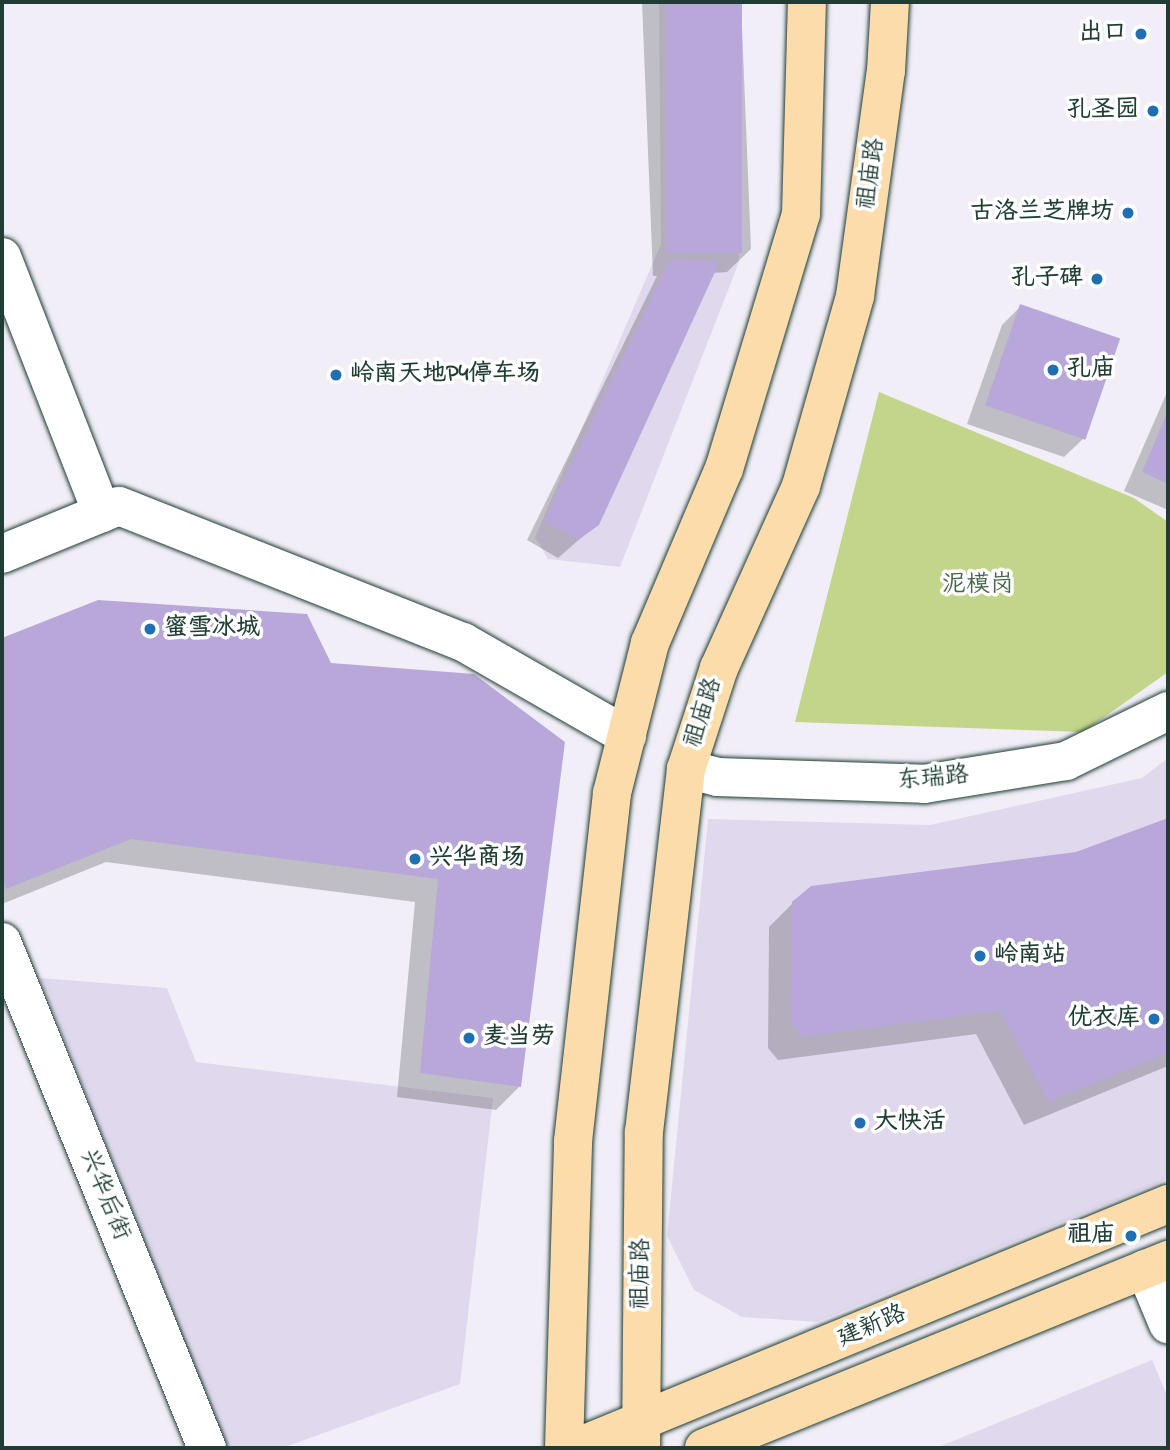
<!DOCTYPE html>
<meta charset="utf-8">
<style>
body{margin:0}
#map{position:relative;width:1170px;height:1450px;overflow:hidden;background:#f1eef7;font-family:"Indie Flower","LXGW WenKai TC",sans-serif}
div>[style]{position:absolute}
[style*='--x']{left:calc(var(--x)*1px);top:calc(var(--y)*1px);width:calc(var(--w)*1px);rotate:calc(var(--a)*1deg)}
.built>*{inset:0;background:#e0d9ee}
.green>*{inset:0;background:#c3d58a}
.shadow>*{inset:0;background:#0003}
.building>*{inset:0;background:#b7a8d9;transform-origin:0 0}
.roads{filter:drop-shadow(0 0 2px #1f3d34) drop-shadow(0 0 2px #1f3d34)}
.minor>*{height:38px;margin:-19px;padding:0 19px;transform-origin:19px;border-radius:19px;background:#fff}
.major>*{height:38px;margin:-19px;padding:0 19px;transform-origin:19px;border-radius:19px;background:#fddcac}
.dots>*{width:19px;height:19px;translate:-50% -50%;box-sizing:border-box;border:4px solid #fff;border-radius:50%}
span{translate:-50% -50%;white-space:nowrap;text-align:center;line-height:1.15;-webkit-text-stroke:7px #fff;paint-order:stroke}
.poi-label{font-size:24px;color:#1f3d34;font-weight:700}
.right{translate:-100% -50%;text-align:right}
.left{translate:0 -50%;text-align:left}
.street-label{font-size:24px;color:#1f3d34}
.park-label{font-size:24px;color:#48634a}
.frame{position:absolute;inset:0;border:4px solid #1f3d34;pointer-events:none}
</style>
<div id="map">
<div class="built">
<i style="clip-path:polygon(659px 2px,734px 2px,739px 262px,620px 567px,548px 559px,535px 537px,661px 244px)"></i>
<i style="clip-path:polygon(1168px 758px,1168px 1179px,817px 1322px,742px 1317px,694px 1290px,667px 1236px,708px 819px,930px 825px,1142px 778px)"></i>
<i style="clip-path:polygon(40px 978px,167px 988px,196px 1062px,493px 1098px,460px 1384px,282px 1448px,227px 1448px)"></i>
<i style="clip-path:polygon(1152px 1360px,1168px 1398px,1168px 1448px,936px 1448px)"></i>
</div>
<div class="green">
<i style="clip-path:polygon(879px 392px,1134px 498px,1168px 522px,1168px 672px,1083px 732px,795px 722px)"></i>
</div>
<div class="shadow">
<i style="clip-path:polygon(642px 2px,741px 2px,751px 249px,727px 272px,713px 273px,597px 524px,558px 558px,527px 540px,657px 276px,653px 276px)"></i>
<i style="clip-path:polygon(1021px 306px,1083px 439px,1064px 457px,967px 424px,1002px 325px)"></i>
<i style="clip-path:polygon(1168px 390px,1168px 510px,1124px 491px)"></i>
<i style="clip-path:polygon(99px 602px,330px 665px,473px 676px,519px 1087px,496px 1110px,397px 1097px,415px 902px,106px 862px,2px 904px,2px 640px)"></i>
<i style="clip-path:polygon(1168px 820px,1168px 1066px,1024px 1125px,976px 1034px,778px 1060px,768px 1048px,769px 927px,793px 903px,1077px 854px)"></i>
</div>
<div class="building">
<i style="left:666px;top:2px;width:76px;height:251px"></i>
<i style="clip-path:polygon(670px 259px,720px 261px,599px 525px,578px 540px,544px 521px)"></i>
<i style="left:1020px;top:304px;width:106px;height:107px;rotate:19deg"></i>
<i style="clip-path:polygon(1168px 411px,1168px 484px,1142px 472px)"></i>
<i style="clip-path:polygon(98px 600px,307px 614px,331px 663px,474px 674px,565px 742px,521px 1087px,420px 1073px,438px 879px,131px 839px,6px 889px,2px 878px,2px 638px)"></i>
<i style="clip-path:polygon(1168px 818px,1168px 1053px,1048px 1102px,1000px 1011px,802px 1037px,791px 1024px,792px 902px,811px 886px,1076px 852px)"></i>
</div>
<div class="roads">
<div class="minor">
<i style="--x:2;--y:257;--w:275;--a:68.7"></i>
<i style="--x:2;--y:554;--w:126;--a:-22.3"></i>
<i style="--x:119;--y:506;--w:370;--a:21.6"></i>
<i style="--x:463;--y:642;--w:189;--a:29.8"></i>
<i style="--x:686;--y:769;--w:32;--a:14"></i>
<i style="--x:717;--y:777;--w:207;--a:1.9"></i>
<i style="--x:924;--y:784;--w:144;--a:-9.2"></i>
<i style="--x:1066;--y:761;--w:114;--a:-26.1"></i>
<i style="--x:2;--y:942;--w:546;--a:67.95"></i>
<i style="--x:1145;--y:1269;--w:60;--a:67.3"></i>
</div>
<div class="major">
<i style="--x:564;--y:1448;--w:307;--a:-88.3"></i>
<i style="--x:573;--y:1141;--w:350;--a:-83.6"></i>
<i style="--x:612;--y:793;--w:155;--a:-75.8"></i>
<i style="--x:650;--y:643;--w:189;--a:-67"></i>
<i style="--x:724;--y:469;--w:266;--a:-73.2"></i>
<i style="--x:801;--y:214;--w:212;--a:-88.4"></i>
<i style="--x:575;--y:1448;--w:641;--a:-22.37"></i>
<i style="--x:641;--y:1448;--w:316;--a:-89.5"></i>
<i style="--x:644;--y:1132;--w:365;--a:-83.4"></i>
<i style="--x:686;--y:769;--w:106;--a:-71.9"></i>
<i style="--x:719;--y:668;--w:200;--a:-65.7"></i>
<i style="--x:801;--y:486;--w:198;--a:-74.1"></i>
<i style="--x:855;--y:296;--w:227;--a:-82.2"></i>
<i style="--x:886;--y:71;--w:69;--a:-86.7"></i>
<i style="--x:704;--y:1448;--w:501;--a:-22.06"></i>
</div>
</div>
<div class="dots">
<i style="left:1141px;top:34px;background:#1f6fb2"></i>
<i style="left:1153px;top:111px;background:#1f6fb2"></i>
<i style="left:1128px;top:213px;background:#1f6fb2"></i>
<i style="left:1097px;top:279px;background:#1f6fb2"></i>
<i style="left:1053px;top:370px;background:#1f6fb2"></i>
<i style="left:336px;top:375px;background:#1f6fb2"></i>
<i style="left:150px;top:629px;background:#1f6fb2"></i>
<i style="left:415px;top:859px;background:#1f6fb2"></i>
<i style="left:980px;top:956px;background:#1f6fb2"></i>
<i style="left:1154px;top:1019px;background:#1f6fb2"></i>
<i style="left:469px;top:1038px;background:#1f6fb2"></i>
<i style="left:860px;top:1123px;background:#1f6fb2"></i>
<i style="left:1131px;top:1236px;background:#1f6fb2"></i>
</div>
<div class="poi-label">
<span class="right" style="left:1127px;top:34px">出口</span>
<span class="right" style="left:1139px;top:111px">孔圣园</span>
<span class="right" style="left:1114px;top:213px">古洛兰芝牌坊</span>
<span class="right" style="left:1083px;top:279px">孔子碑</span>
<span class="left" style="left:1067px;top:370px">孔庙</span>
<span class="left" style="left:350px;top:375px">岭南天地P4停车场</span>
<span class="left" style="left:164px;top:629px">蜜雪冰城</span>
<span class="left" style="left:429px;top:859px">兴华商场</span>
<span class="left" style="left:994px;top:956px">岭南站</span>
<span class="right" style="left:1140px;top:1019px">优衣库</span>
<span class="left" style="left:483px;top:1038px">麦当劳</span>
<span class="left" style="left:874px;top:1123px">大快活</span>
<span class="right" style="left:1115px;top:1236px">祖庙</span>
</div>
<div class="street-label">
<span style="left:872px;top:174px;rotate:-82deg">祖庙路</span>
<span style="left:704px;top:713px;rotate:-72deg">祖庙路</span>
<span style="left:933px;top:779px;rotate:-5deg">东瑞路</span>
<span style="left:104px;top:1195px;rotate:68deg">兴华后街</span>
<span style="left:642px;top:1274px;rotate:-89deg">祖庙路</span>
<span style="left:872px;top:1327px;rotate:-23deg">建新路</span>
</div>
<div class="park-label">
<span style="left:978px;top:586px">泥模岗</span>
</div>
<div class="frame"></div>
</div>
